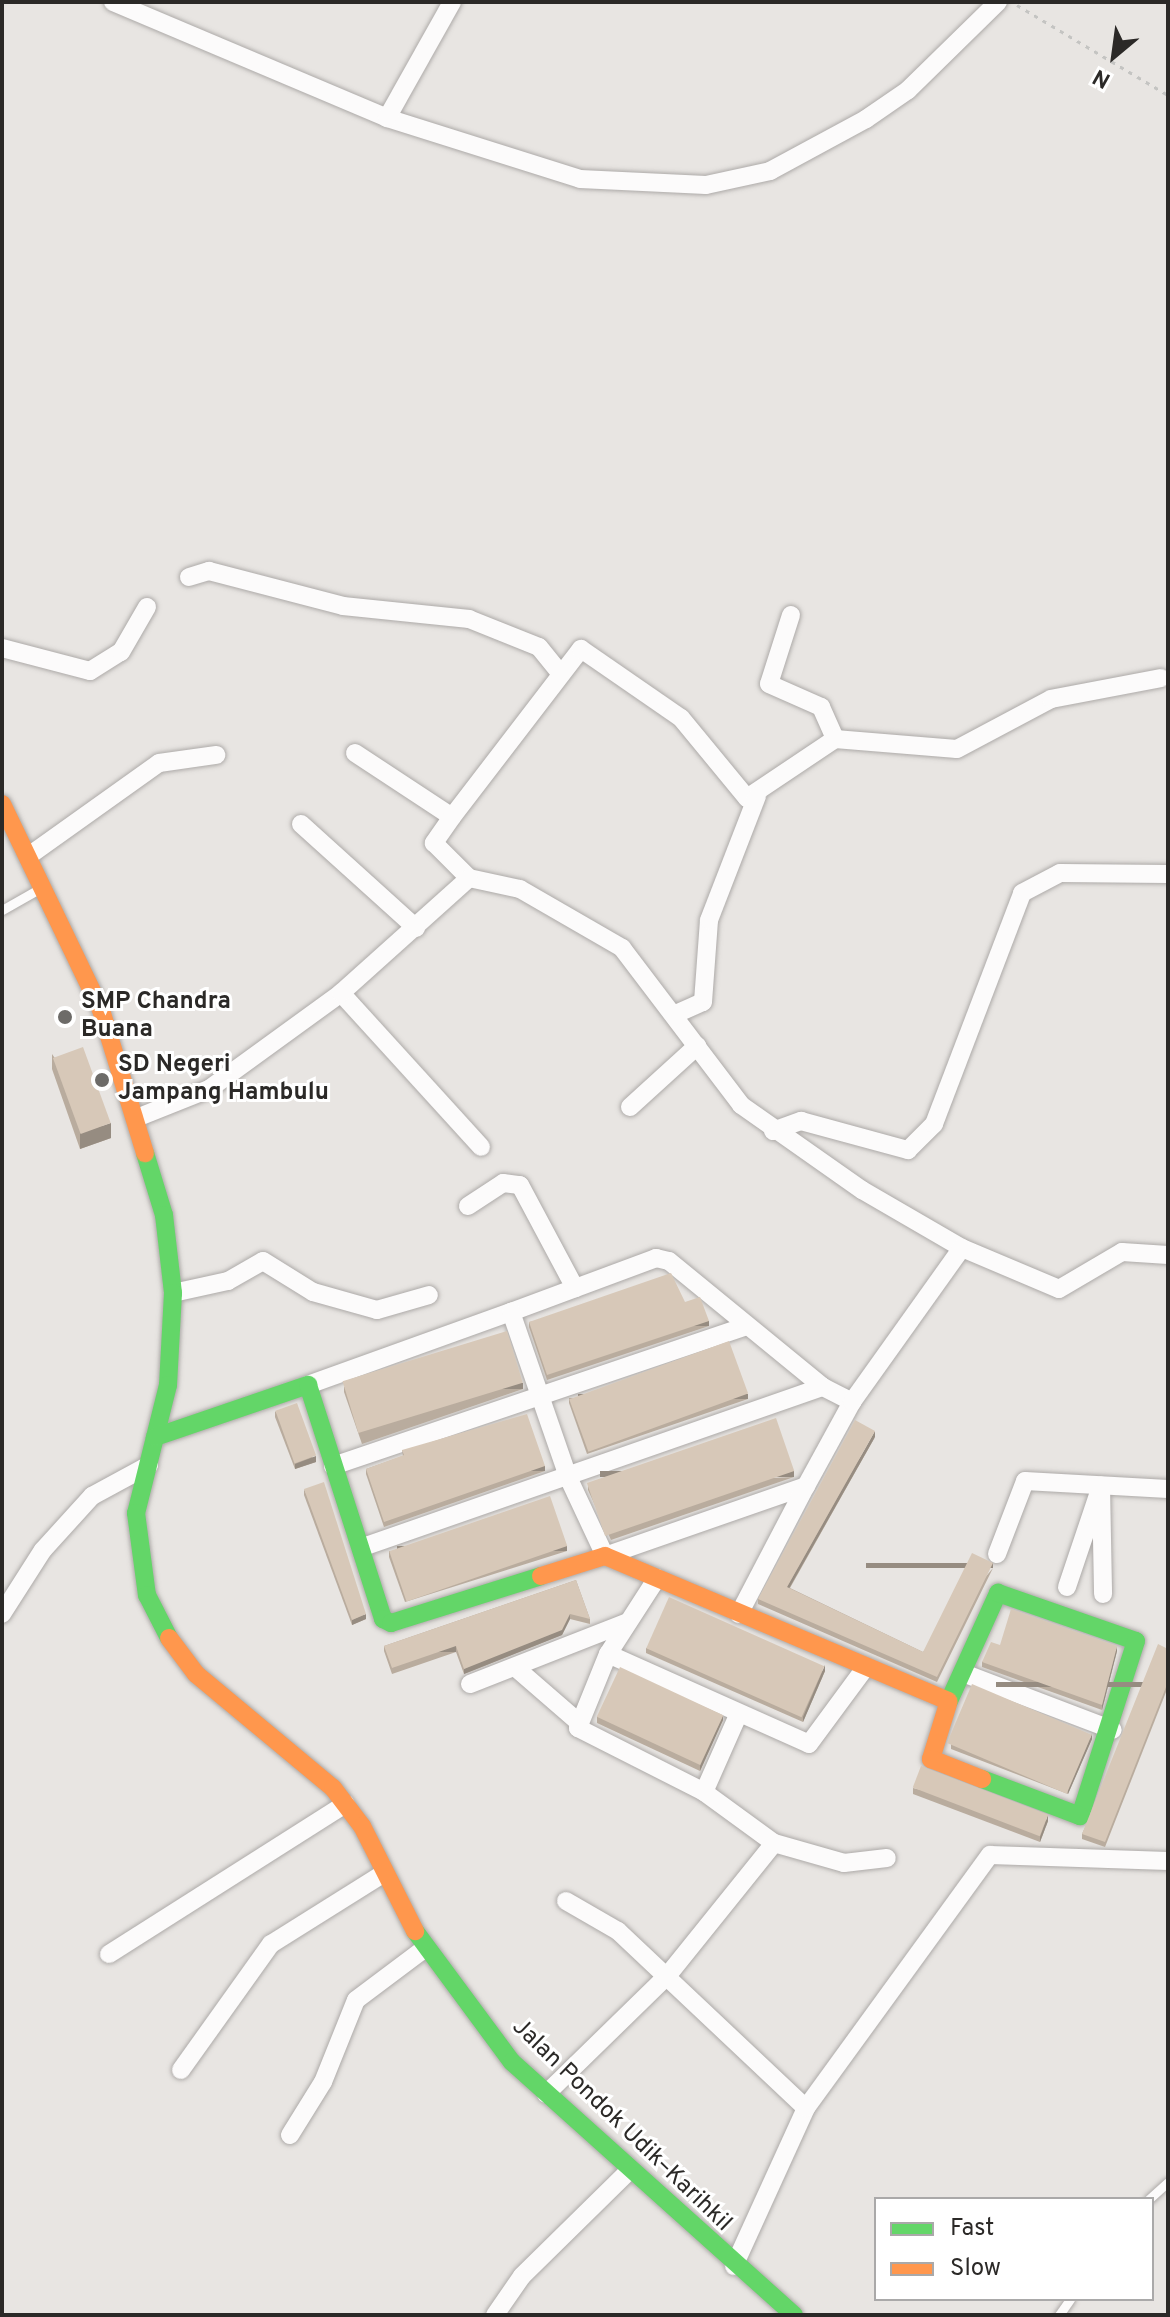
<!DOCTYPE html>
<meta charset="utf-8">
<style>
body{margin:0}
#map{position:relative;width:1170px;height:2317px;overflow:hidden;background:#e8e5e2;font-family:Overpass,sans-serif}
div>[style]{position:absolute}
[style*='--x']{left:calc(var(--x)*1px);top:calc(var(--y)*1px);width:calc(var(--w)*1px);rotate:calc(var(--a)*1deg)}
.path>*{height:3px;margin-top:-1.5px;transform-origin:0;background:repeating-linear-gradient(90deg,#c4c4c2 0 4px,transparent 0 10px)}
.roads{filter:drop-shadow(0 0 2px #adaaa8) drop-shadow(0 0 2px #adaaa8)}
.lane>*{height:9px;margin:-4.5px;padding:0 4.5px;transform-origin:4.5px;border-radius:4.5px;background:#fcfbfb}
.street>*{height:18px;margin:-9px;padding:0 9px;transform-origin:9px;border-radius:9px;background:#fcfbfb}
.fast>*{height:18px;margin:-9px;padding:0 9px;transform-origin:9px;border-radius:9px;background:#63d668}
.slow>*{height:18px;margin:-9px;padding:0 9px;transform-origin:9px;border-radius:9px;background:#ff974d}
.wall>*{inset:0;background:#b9ac9e}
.shaded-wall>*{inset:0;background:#968c81;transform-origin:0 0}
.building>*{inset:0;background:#d7c8b8;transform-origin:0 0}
.dots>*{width:22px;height:22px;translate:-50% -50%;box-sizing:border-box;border:4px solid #fff;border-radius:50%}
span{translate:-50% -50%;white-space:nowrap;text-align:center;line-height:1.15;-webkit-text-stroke:6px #fff;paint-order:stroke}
.poi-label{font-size:24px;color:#2b2927;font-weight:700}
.left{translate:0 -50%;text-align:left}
.street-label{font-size:24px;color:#2b2927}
.frame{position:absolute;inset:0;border:4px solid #2b2927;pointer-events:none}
.legend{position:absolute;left:874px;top:2197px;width:280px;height:104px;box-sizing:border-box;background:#fff;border:2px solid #aaa9a9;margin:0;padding:10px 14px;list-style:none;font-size:24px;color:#2b2927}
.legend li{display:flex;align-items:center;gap:16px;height:40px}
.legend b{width:40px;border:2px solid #aaa9a9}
.north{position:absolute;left:1074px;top:16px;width:80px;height:80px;-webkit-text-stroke:6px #fff;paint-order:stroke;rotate:209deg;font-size:22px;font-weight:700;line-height:32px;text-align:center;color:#2b2927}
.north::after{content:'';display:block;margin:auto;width:28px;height:36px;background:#2b2927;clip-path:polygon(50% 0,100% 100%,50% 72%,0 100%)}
</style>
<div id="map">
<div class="path">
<i style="--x:1017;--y:5;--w:176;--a:30.8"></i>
</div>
<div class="roads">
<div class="lane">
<i style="--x:2;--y:910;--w:43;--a:-29.6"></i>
<i style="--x:1149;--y:2199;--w:25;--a:-42"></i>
<i style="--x:1059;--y:2315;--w:19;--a:-55"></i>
</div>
<div class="street">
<i style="--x:113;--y:2;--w:298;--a:22.9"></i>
<i style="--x:387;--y:118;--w:202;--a:17.5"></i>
<i style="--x:580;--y:179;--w:126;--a:2.7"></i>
<i style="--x:706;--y:185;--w:66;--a:-12.3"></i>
<i style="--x:770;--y:171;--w:109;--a:-28.4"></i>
<i style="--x:866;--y:119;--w:51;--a:-34.6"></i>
<i style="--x:908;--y:90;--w:126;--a:-44.4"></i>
<i style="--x:387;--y:118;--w:133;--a:-60.7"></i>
<i style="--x:189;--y:577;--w:21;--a:-17"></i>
<i style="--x:209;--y:571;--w:138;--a:14.6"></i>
<i style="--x:343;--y:606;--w:127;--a:5.9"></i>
<i style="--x:469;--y:619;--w:75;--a:21.8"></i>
<i style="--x:539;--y:647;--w:32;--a:51"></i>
<i style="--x:791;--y:615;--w:72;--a:107.7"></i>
<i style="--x:769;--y:684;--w:57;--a:23.9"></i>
<i style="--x:821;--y:707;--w:35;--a:66"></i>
<i style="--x:2;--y:648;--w:91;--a:14.6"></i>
<i style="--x:90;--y:671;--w:36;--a:-32"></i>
<i style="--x:121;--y:652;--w:52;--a:-60"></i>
<i style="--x:355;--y:753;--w:116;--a:33.4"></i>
<i style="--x:452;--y:817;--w:32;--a:125"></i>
<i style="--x:434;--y:843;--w:49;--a:45"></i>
<i style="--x:469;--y:878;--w:52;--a:12.2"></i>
<i style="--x:520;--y:889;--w:118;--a:30"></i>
<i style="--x:622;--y:948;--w:197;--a:52.8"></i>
<i style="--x:741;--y:1105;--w:148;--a:35.1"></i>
<i style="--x:862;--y:1190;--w:116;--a:30.1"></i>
<i style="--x:962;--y:1248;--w:105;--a:22.9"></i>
<i style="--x:1059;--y:1289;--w:73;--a:-30.4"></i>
<i style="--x:1122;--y:1252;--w:46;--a:3.7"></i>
<i style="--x:452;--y:817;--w:212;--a:-52.5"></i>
<i style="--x:581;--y:649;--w:121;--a:34.6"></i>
<i style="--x:681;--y:718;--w:104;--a:50.5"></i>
<i style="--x:747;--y:798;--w:106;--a:-33.8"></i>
<i style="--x:835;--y:739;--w:122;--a:4.7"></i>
<i style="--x:957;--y:749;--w:106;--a:-28"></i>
<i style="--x:1051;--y:699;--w:112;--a:-10.8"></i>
<i style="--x:301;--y:824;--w:155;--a:42.1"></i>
<i style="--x:30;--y:855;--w:158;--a:-35.5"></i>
<i style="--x:159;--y:763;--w:58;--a:-8"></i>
<i style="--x:341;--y:993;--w:208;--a:47.7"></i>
<i style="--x:678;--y:1013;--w:27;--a:-24"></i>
<i style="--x:703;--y:1002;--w:82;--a:-85.8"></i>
<i style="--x:709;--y:920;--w:133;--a:-68.8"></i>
<i style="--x:630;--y:1107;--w:91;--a:-42.3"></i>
<i style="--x:139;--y:1117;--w:75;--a:-21.8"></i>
<i style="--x:209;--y:1089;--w:163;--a:-36"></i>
<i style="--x:341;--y:993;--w:172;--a:-41.9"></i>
<i style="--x:773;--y:1131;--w:30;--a:-20"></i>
<i style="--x:801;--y:1121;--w:111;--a:15.2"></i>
<i style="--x:908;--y:1150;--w:37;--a:-45"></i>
<i style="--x:934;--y:1124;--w:247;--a:-69.1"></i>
<i style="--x:1022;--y:893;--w:43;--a:-27.8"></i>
<i style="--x:1060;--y:873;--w:108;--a:0.5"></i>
<i style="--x:468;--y:1206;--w:42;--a:-33.3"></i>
<i style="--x:503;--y:1183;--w:17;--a:7"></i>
<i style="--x:520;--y:1185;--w:117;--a:61.9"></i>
<i style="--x:173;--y:1293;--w:56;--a:-12.3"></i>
<i style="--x:228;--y:1281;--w:40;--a:-29.7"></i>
<i style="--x:263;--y:1261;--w:59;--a:31.8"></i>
<i style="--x:313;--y:1292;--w:66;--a:15.7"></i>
<i style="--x:377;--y:1310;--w:54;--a:-16.1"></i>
<i style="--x:511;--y:1312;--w:155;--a:-20.4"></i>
<i style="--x:656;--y:1258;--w:13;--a:13"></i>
<i style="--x:669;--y:1261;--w:199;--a:39.3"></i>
<i style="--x:823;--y:1387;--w:33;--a:27"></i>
<i style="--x:308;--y:1385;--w:216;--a:-19.8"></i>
<i style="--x:511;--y:1312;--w:175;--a:70.9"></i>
<i style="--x:568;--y:1477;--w:87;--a:64.9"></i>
<i style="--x:605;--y:1556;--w:213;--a:-19.2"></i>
<i style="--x:806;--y:1486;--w:96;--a:-61.3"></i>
<i style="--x:852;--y:1402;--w:189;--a:-54.5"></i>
<i style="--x:333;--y:1466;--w:437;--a:-18.7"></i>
<i style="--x:363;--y:1547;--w:487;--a:-19.2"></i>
<i style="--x:997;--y:1554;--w:78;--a:-69"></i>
<i style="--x:1025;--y:1481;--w:143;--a:3.2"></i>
<i style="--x:657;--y:1578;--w:90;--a:122.8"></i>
<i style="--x:608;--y:1654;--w:80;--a:112.1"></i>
<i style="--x:578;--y:1728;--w:141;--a:26.9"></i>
<i style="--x:704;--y:1792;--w:86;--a:-66.1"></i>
<i style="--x:1067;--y:1587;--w:107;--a:-71.4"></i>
<i style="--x:1101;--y:1486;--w:108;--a:88.9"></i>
<i style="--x:2;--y:1614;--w:76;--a:-57.4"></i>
<i style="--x:43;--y:1550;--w:73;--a:-47.8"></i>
<i style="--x:92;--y:1496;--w:65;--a:-28.5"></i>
<i style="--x:739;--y:1614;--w:144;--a:-62.4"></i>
<i style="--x:608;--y:1654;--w:220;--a:24.1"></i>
<i style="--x:809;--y:1744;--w:89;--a:-53.6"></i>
<i style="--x:516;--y:1668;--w:79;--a:40.9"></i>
<i style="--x:963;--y:1673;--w:160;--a:20.8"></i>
<i style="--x:470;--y:1684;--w:170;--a:-21.4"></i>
<i style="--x:704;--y:1792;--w:87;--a:36.1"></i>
<i style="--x:774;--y:1843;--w:73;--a:15.9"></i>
<i style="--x:844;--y:1863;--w:43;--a:-6.6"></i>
<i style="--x:566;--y:1901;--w:60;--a:30"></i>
<i style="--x:618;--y:1931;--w:258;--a:43.3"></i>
<i style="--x:109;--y:1954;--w:280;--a:-32.4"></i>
<i style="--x:181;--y:2070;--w:155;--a:-54.5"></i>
<i style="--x:271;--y:1944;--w:133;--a:-32.1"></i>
<i style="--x:546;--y:2094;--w:170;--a:-44.3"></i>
<i style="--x:668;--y:1975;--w:169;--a:-51.2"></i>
<i style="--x:290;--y:2135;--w:62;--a:-58.1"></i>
<i style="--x:323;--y:2082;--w:88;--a:-68.1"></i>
<i style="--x:356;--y:2000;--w:85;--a:-36.9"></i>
<i style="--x:734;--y:2266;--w:174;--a:-65.5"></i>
<i style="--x:806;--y:2108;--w:313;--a:-54"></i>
<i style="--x:990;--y:1855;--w:178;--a:1.9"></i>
<i style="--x:495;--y:2315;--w:47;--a:-55.3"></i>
<i style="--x:522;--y:2276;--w:148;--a:-44.5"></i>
</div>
<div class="fast">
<i style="--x:145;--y:1153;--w:65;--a:73"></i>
<i style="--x:164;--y:1215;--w:79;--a:83.4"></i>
<i style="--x:173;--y:1293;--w:92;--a:93.1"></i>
<i style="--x:168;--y:1385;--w:132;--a:104"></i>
<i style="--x:136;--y:1513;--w:83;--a:82.4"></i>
<i style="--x:147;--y:1595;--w:48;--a:62.9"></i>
<i style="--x:155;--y:1437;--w:162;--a:-18.8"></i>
<i style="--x:308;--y:1385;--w:246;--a:72.2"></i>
<i style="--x:383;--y:1619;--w:9;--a:27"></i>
<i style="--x:391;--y:1623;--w:157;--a:-17.4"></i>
<i style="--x:949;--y:1701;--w:119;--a:-65.6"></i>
<i style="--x:998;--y:1593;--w:146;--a:19.2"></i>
<i style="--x:1136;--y:1641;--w:184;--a:107.7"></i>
<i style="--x:1080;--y:1816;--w:105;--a:-159.3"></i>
<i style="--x:415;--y:1931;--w:163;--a:53.5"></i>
<i style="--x:512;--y:2062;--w:379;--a:41.9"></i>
</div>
<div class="slow">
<i style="--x:2;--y:804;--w:229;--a:64.3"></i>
<i style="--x:101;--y:1010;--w:150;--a:72.9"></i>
<i style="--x:541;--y:1576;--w:67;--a:-17.4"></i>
<i style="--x:605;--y:1556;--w:373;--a:22.9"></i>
<i style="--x:169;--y:1638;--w:45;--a:53.1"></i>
<i style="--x:196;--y:1674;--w:178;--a:39.8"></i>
<i style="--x:333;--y:1788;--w:48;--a:52.7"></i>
<i style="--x:362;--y:1826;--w:118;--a:63.2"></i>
<i style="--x:948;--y:1704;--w:58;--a:107.2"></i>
<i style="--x:931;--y:1759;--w:55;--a:21.4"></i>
</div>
</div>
<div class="wall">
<i style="clip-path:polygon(52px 1054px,111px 1138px,80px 1149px,52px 1069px)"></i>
<i style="clip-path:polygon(685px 1302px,709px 1326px,547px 1380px,529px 1327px,529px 1322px)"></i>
<i style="clip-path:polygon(344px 1387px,523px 1389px,362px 1444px,344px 1392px)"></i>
<i style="clip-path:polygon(569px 1398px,748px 1399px,587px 1454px,569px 1403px)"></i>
<i style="clip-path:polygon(275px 1411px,316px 1462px,295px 1469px,275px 1417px)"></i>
<i style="clip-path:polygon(875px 1437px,790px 1588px,923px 1652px,993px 1568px,937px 1682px,758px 1604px,758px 1599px)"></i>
<i style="clip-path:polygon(402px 1450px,545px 1471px,384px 1527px,366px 1474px,366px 1469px,403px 1456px)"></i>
<i style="clip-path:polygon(794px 1477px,611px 1540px,588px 1490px,588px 1485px)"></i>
<i style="clip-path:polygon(304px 1489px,366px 1619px,352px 1625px,304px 1495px)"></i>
<i style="clip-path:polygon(389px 1551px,567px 1551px,405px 1602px,389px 1557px)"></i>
<i style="clip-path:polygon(576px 1580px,590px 1619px,590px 1624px,570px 1619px,562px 1635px,464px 1674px,456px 1652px,392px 1674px,384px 1651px,384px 1646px)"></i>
<i style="clip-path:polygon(1000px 1645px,1117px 1651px,1102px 1710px,982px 1667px,982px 1662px)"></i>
<i style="clip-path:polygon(646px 1648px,825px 1671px,803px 1722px,646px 1653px)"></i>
<i style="clip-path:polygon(1168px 1649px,1168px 1687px,1105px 1847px,1082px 1839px,1082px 1834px)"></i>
<i style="clip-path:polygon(597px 1717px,723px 1720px,700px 1771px,597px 1723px)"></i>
<i style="clip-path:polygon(1092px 1739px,1068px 1794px,951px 1749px,951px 1744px)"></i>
<i style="clip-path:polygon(913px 1788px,1048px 1821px,1040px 1842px,913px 1794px)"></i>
</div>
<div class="shaded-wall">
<i style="clip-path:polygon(111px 1123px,111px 1138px,80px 1149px,80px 1133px)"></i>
<i style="left:709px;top:1321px;width:5px;height:171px;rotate:90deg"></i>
<i style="left:523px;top:1383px;width:6px;height:170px;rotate:90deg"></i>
<i style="left:748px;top:1394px;width:5px;height:170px;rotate:90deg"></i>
<i style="clip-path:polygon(875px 1431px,875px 1437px,787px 1592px,787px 1587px)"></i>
<i style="clip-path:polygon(316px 1456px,316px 1462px,295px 1469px,295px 1464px)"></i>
<i style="left:545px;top:1466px;width:5px;height:170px;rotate:90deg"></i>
<i style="left:794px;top:1471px;width:6px;height:194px;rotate:90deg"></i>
<i style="left:567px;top:1546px;width:5px;height:170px;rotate:90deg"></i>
<i style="left:993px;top:1563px;width:5px;height:127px;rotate:90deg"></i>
<i style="clip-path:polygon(366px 1614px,366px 1619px,352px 1625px,352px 1620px)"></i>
<i style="clip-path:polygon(570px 1614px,570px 1619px,562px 1635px,464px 1674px,464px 1669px)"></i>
<i style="left:456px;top:1646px;width:6px;height:68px;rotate:90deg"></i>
<i style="clip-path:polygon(1117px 1646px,1117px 1651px,1102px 1710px,1102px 1705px)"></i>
<i style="clip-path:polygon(825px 1665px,825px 1671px,803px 1722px,803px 1717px)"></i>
<i style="left:1168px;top:1682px;width:5px;height:172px;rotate:90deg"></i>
<i style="clip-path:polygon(723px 1715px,723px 1720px,700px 1771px,700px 1766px)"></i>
<i style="clip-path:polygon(1092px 1734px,1092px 1739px,1068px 1794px,1068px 1789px)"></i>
<i style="clip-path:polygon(1048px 1815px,1048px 1821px,1040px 1842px,1040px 1837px)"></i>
</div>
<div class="building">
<i style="left:83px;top:1047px;width:81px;height:32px;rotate:70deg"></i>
<i style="clip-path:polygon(671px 1273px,685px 1302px,700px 1297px,709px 1321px,547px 1375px,529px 1322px)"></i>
<i style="left:507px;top:1331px;width:54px;height:172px;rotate:73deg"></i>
<i style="left:729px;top:1341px;width:56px;height:170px;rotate:70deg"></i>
<i style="left:297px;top:1403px;width:56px;height:23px;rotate:70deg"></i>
<i style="clip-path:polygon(527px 1414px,545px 1466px,384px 1522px,366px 1469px,404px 1455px,402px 1450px)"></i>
<i style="left:776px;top:1418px;width:56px;height:200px;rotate:71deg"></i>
<i style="clip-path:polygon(855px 1420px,875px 1431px,787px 1587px,923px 1652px,972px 1553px,993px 1563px,937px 1677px,758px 1599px)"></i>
<i style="clip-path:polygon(324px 1482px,366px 1614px,352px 1620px,304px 1489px)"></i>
<i style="left:550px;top:1496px;width:53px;height:170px;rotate:71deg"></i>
<i style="clip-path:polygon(576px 1580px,590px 1619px,570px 1614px,562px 1630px,464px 1669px,456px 1646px,392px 1668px,384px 1646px)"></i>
<i style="left:669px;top:1597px;width:170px;height:56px;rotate:24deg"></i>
<i style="clip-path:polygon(1011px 1609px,1117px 1646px,1102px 1705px,982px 1662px,991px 1642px,1000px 1645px)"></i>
<i style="clip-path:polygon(1158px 1644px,1168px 1649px,1168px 1682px,1105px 1842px,1082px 1834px)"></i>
<i style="left:620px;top:1667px;width:114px;height:55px;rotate:25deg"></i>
<i style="left:972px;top:1684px;width:130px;height:64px;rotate:23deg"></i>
<i style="left:921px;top:1766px;width:136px;height:23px;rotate:21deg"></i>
</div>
<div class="dots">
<i style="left:65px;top:1017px;background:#6d6b68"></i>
<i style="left:102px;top:1080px;background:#6d6b68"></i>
</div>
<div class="poi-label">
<span class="left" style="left:81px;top:1017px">SMP Chandra<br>Buana</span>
<span class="left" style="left:118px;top:1080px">SD Negeri<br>Jampang Hambulu</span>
</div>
<div class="street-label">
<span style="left:621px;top:2126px;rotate:44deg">Jalan Pondok Udik–Karihkil</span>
</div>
<div class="frame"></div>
<ul class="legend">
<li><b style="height:10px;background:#63d668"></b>Fast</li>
<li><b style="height:10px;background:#ff974d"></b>Slow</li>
</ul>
<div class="north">N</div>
</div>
